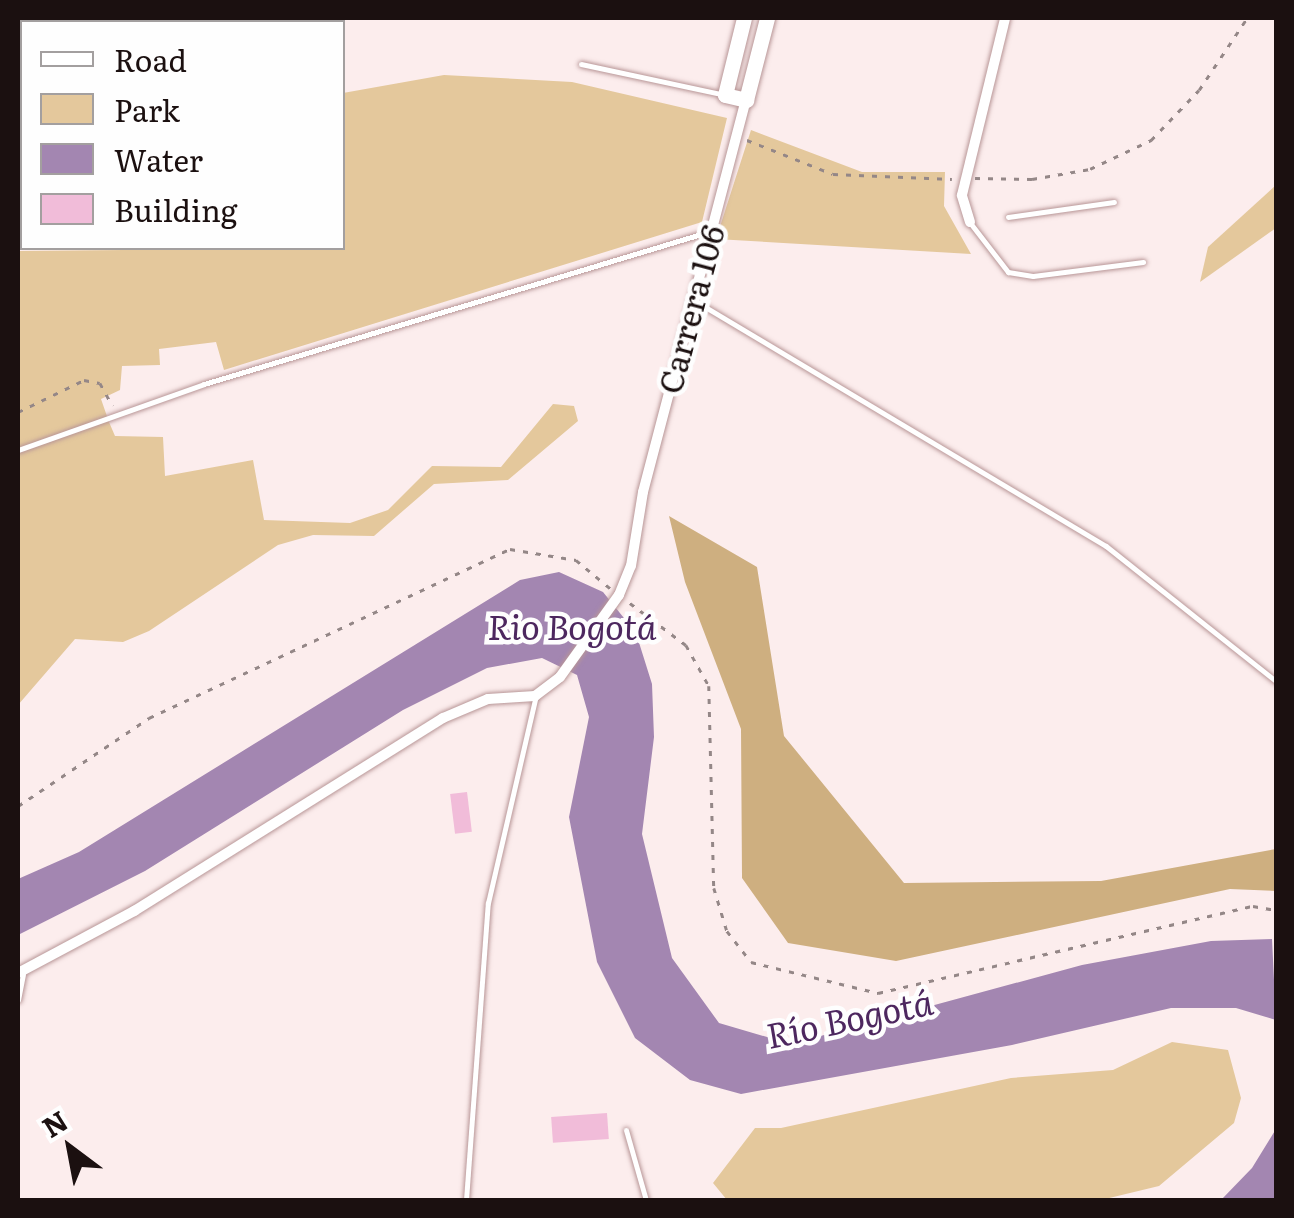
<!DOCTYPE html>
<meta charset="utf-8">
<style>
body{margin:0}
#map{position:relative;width:1294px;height:1218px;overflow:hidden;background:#fceded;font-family:Literata,serif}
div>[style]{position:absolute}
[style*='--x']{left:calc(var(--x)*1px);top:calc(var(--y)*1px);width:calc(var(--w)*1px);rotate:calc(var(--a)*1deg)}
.green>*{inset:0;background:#e4c89c}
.forest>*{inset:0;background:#ceaf80}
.water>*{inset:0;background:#a386b1}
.building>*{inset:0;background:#f1bcd9;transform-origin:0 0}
.path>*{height:2.5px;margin-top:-1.25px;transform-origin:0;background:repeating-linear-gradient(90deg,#948787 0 5px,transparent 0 13px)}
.roads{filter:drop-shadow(0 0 2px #b89697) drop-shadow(0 0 2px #b89697)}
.lane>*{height:5px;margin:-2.5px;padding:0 2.5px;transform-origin:2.5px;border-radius:2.5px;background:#fff}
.street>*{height:10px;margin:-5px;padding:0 5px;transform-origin:5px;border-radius:5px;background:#fff}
.secondary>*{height:15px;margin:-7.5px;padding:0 7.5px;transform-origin:7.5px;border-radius:7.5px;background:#fff}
span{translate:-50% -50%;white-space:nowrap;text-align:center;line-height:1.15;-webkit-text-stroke:9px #fefefe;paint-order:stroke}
.street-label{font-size:32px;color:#1b1010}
.water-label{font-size:35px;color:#4d275f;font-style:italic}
.frame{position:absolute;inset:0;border:20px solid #1b1010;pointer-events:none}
.legend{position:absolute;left:20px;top:20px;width:325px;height:230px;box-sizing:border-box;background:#fefefe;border:2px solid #a39f9f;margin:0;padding:12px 18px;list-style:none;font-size:30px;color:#1b1010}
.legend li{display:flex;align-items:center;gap:20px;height:50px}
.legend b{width:50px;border:2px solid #a39f9f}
.north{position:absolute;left:20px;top:1098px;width:100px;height:100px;-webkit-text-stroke:8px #fefefe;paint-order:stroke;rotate:328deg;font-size:28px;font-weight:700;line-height:40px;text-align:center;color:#1b1010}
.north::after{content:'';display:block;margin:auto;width:35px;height:45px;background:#1b1010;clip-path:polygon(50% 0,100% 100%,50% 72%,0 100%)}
</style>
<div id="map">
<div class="green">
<i style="clip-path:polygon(444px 75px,572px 82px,727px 118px,702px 222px,224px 370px,216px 342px,159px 349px,160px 365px,122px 366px,120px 390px,101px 399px,109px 422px,115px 436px,163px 437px,165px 476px,253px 460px,264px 520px,350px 523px,388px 510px,432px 466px,501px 467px,553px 404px,574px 406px,578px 421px,508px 480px,434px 484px,374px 536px,313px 535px,278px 545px,149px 631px,123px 642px,75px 639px,18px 705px,18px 251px,342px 248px,343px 93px)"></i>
<i style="clip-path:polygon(751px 130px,862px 172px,945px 172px,944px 206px,971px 254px,716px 239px)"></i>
<i style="clip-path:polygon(1276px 185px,1276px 228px,1200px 282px,1208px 247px)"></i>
<i style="clip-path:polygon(1172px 1042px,1228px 1050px,1241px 1098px,1234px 1123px,1159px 1186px,1101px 1200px,727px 1200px,713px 1183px,755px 1128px,781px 1128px,1011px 1078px,1113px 1070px)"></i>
</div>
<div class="forest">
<i style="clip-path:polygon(669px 516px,757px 567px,784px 736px,904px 883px,1101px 881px,1276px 849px,1276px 891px,1230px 889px,896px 961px,788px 943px,742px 878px,741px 729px,685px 582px)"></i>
</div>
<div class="water">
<i style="clip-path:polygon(559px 572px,603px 592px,636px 633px,652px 684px,654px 737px,642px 834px,672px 958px,719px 1023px,791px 1044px,1082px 965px,1211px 941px,1272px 939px,1276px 1020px,1236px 1008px,1171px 1008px,1012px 1045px,741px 1094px,690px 1080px,635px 1038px,597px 962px,569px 817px,589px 717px,577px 675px,542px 658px,487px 668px,403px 710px,145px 871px,18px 935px,18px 879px,79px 852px,520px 580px)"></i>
<i style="clip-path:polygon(1276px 1129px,1276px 1200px,1221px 1200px,1252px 1168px)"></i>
</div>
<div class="building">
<i style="left:467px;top:792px;width:40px;height:17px;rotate:83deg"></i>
<i style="left:607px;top:1113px;width:26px;height:56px;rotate:86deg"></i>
</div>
<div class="path">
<i style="--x:747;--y:140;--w:92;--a:21.6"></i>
<i style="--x:833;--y:174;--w:119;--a:2.4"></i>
<i style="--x:975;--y:178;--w:57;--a:1"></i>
<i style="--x:1032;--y:179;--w:59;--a:-9.8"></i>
<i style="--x:1090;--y:169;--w:68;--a:-25.4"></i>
<i style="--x:1151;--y:140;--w:69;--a:-46.2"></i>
<i style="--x:1199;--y:90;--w:87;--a:-56.3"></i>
<i style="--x:18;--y:412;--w:73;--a:-25.9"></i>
<i style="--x:84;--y:380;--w:16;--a:11"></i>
<i style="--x:100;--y:383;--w:26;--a:61"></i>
<i style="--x:630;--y:603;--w:70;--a:36.9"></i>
<i style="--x:686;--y:645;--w:47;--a:60.7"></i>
<i style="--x:709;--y:686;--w:202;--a:88.6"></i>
<i style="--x:714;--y:888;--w:45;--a:73.2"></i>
<i style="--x:727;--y:931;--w:39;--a:52"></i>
<i style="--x:751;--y:962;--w:131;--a:13.7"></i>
<i style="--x:878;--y:993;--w:385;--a:-13.1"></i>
<i style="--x:1253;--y:906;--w:23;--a:10"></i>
<i style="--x:18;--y:806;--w:158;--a:-33.9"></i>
<i style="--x:149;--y:718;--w:399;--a:-25.1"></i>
<i style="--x:510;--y:549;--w:67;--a:9.5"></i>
<i style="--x:576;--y:560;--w:45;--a:39.6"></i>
</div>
<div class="roads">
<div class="lane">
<i style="--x:127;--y:18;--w:4;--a:90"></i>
<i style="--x:581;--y:64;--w:147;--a:12.1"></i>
<i style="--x:1008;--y:217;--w:107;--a:-8.1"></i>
<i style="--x:971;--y:224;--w:61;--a:52.4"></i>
<i style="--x:1008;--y:272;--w:25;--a:9"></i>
<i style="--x:1033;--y:276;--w:111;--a:-7.3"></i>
<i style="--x:18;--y:227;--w:5;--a:-37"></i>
<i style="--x:695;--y:301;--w:478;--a:30.8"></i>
<i style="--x:1106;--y:546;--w:217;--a:38.5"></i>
<i style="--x:18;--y:450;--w:197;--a:-19.5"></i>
<i style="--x:204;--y:384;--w:530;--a:-16.79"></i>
<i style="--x:18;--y:1000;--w:26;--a:-79"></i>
<i style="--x:626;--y:1130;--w:73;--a:74.1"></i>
<i style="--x:466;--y:1200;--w:298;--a:-85.8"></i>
<i style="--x:488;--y:903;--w:209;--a:-77"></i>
</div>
<div class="street">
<i style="--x:970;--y:222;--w:28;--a:-107"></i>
<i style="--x:962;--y:195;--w:182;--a:-76.3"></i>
<i style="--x:18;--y:973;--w:132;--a:-28.1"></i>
<i style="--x:134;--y:911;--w:364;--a:-32"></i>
<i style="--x:443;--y:718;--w:49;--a:-22.9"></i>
<i style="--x:488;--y:699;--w:47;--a:-3.7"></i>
<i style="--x:535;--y:696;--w:31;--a:-37"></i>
<i style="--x:560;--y:677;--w:101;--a:-54.3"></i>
<i style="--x:619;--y:595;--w:31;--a:-68"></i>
<i style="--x:631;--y:566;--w:75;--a:-80.8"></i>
<i style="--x:643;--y:492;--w:405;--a:-75.3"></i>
</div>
<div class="secondary">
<i style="--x:744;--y:18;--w:79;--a:103.9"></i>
<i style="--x:725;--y:95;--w:22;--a:13"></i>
<i style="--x:746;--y:100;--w:85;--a:-75.6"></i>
</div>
</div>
<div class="street-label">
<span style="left:690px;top:309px;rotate:-75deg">Carrera 106</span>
</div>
<div class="water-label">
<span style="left:572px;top:625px">Rio Bogotá</span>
<span style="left:849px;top:1017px;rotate:-12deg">Río Bogotá</span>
</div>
<div class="frame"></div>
<ul class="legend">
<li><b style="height:12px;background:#fff"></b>Road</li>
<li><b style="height:28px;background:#e4c89c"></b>Park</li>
<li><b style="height:28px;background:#a386b1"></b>Water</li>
<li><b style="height:28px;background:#f1bcd9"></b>Building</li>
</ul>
<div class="north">N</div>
</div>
